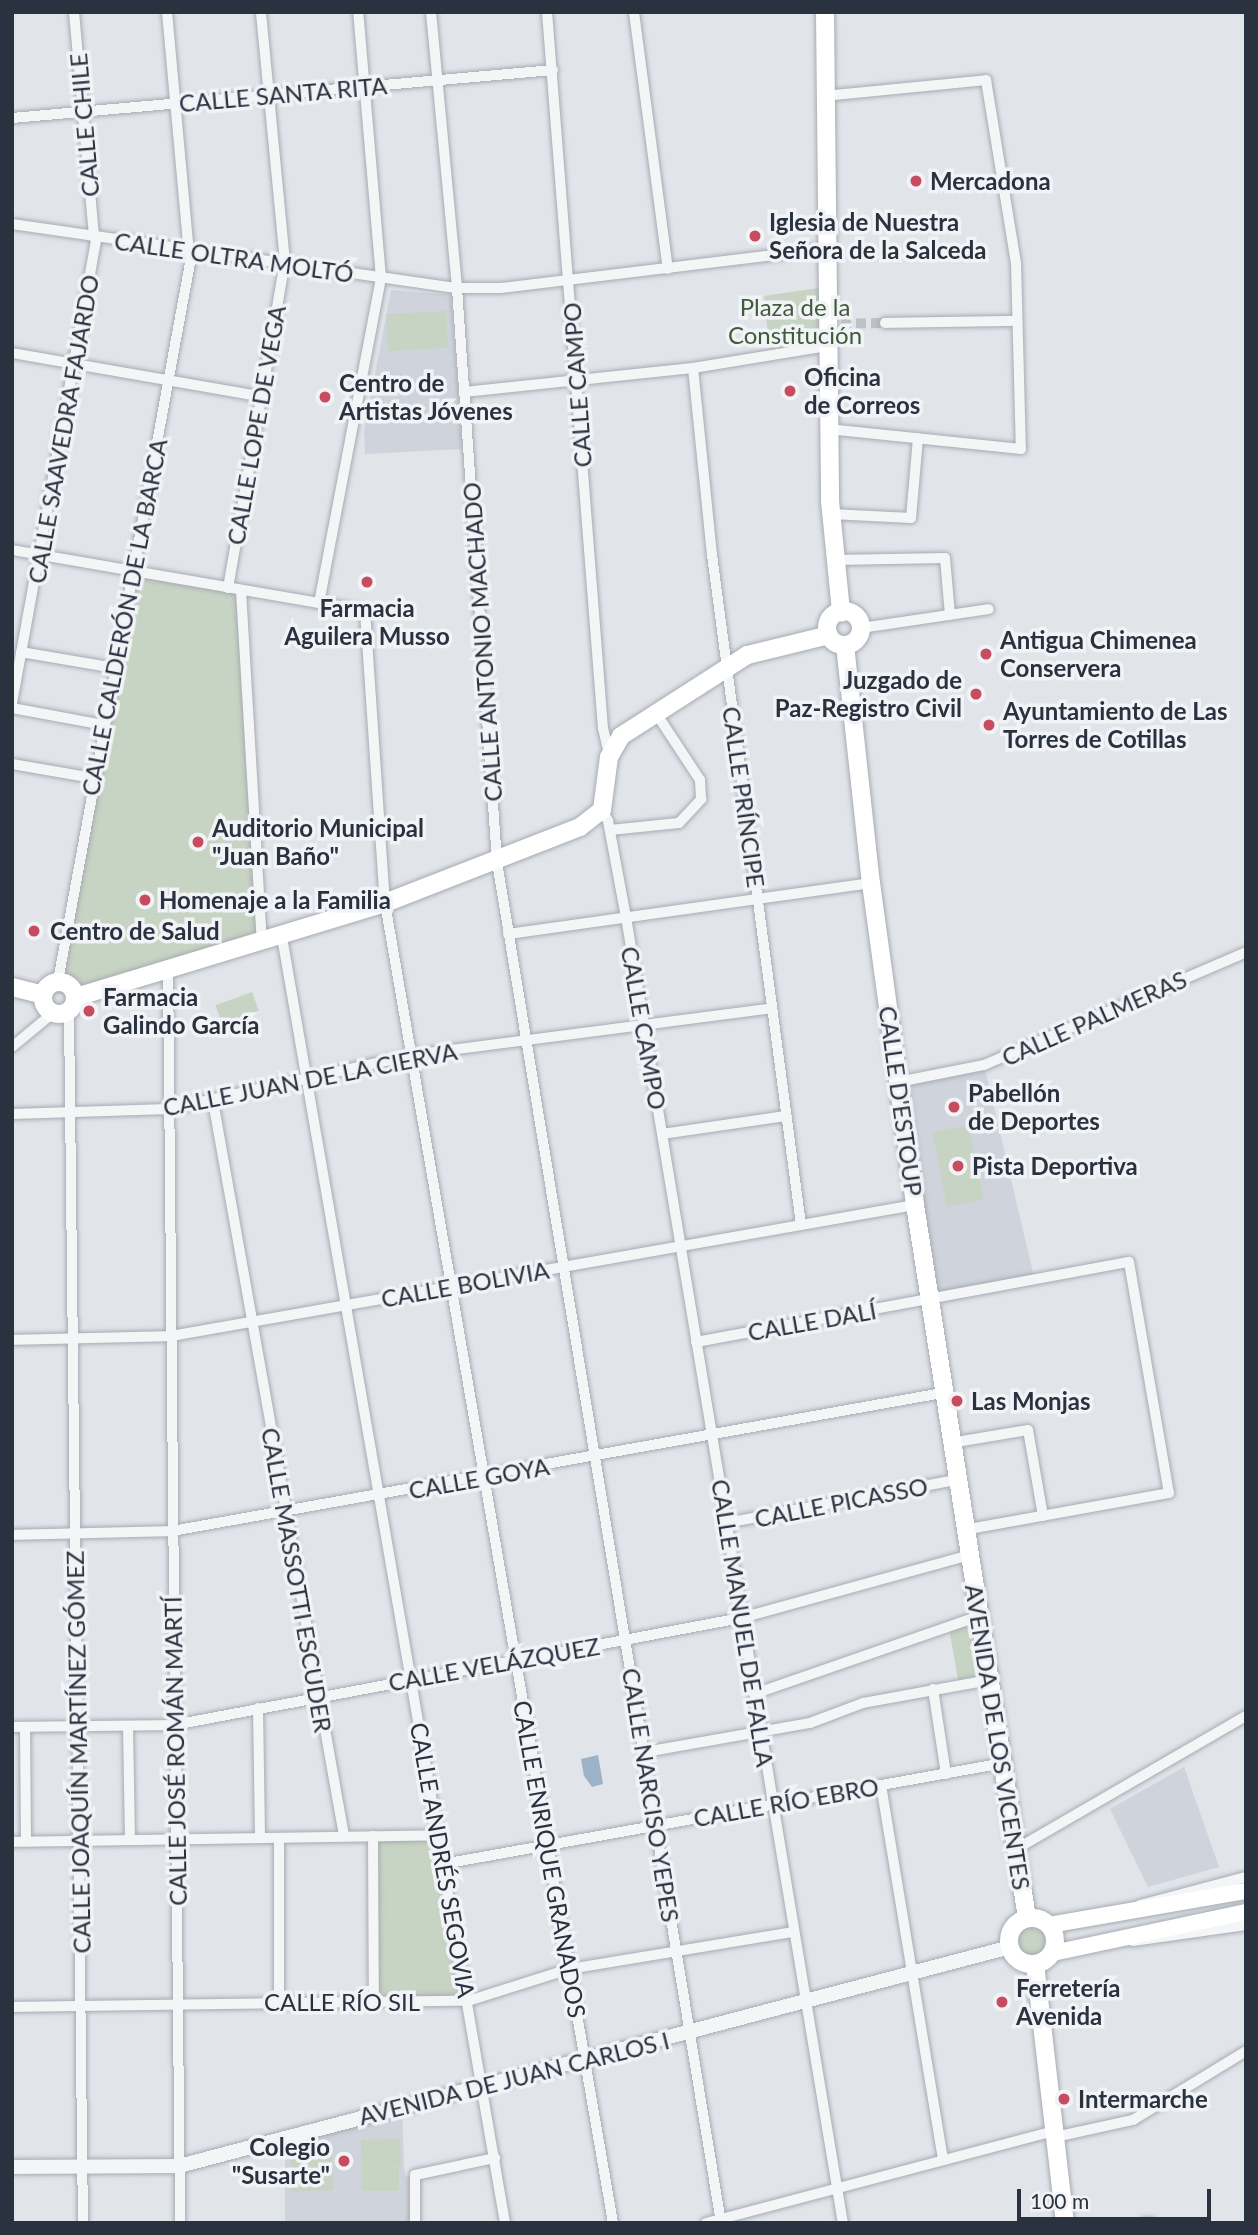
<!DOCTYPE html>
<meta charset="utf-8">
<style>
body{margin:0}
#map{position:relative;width:1258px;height:2235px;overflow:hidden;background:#e1e4e9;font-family:Lato,sans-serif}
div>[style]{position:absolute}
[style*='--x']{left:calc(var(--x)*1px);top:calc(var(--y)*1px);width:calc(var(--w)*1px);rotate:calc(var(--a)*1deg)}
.built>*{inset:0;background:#cfd3db}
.green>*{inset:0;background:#c7d3c3;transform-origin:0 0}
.round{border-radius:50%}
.water>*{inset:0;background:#9eb2c7}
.minor-tunnel>*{height:10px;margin-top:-5px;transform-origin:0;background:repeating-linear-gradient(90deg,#bcc0c7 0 10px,transparent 0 15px)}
.roads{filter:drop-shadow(0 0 2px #a6abb3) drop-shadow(0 0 2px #a6abb3)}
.minor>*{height:10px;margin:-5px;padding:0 5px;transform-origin:5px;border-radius:5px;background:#f4f5f7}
.tertiary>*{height:14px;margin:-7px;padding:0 7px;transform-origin:7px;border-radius:7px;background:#f4f5f7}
.secondary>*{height:16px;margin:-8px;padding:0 8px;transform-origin:8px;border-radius:8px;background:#fff}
.primary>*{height:18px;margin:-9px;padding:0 9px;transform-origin:9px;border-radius:9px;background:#fff}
.primary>.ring{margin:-9px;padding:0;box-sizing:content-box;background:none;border:18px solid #fff;border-radius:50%}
.dots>*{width:19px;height:19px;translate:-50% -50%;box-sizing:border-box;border:4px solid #f1f3f7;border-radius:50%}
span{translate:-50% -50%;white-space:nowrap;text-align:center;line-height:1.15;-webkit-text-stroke:7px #f1f3f7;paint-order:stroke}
.street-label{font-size:24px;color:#2a3240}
.poi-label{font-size:24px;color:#2a3240;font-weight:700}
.left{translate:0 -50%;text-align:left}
.right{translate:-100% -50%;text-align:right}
.park-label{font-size:24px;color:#3f5b38}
.frame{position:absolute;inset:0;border:14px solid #2a3240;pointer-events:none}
.scale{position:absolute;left:1017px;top:2189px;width:194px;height:32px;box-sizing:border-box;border:4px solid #2a3240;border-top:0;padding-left:9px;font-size:21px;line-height:24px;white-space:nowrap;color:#2a3240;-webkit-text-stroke:5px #f1f3f7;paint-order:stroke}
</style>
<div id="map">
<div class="built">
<i style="clip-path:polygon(391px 290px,451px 295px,462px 449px,365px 454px,364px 432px)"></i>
<i style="clip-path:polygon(984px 1065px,1035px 1281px,928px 1300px,898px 1083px)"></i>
<i style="clip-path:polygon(1184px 1767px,1219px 1867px,1148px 1887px,1110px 1809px)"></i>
<i style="clip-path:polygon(402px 2106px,404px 2169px,406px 2177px,415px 2175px,415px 2223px,285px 2223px,285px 2138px)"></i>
</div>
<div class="green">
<i style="clip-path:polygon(825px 287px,827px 346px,770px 355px,764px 296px)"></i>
<i style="left:446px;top:311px;width:37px;height:60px;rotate:87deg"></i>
<i style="clip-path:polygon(133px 572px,241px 591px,262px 943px,73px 996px,55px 993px)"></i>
<i style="left:252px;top:992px;width:20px;height:39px;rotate:70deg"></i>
<i style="left:969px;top:1125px;width:76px;height:37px;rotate:79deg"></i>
<i style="left:969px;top:1626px;width:51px;height:20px;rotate:80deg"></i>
<i style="clip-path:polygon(438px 1835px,468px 2001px,374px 2001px,373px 1836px)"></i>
<i class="round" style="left:1017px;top:1926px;width:30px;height:30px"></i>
<i style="clip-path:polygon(400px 2139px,401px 2165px,373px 2166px,399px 2166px,399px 2191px,362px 2191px,361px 2140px)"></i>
<i style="left:332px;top:2155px;width:35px;height:42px;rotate:88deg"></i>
</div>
<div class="water">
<i style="clip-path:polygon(598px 1755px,603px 1784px,592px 1787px,584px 1776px,581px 1759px)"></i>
</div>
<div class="minor-tunnel">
<i style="--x:826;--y:324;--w:59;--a:-1"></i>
</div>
<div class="roads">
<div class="minor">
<i style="--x:74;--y:12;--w:226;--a:84.9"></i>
<i style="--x:167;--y:12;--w:241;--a:84.8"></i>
<i style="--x:431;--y:12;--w:277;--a:84.6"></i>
<i style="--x:457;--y:288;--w:575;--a:86.01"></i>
<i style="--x:497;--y:862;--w:1379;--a:80.65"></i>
<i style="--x:547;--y:12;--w:718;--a:85.53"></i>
<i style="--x:603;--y:728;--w:28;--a:77"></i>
<i style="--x:634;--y:12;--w:259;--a:82.5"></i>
<i style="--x:824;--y:96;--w:163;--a:-5.6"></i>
<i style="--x:986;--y:80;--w:185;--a:80.7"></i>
<i style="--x:1016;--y:263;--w:186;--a:88.5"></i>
<i style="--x:1021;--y:449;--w:194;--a:-174.1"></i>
<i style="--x:12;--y:118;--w:543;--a:-5.07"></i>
<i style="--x:12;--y:224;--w:450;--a:8.2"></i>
<i style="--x:457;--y:288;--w:44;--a:0"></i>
<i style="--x:501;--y:288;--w:325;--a:-6.9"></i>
<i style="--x:885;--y:323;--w:132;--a:-0.9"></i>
<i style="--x:12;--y:353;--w:255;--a:9.9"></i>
<i style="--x:693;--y:368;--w:188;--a:84.2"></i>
<i style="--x:712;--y:555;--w:676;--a:82.43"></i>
<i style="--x:464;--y:392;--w:230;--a:-6"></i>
<i style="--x:693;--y:368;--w:136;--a:-9.3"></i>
<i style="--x:831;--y:514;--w:80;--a:2.9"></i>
<i style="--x:911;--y:518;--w:80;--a:-85"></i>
<i style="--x:12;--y:550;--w:358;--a:9.8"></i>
<i style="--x:365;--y:611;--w:293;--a:86.1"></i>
<i style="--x:385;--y:903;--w:1340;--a:80.2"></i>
<i style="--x:834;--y:560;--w:111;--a:-1"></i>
<i style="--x:945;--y:558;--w:57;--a:85"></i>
<i style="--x:228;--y:588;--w:331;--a:-80.1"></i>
<i style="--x:285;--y:262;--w:251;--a:-95.5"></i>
<i style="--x:241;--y:591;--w:353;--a:86.6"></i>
<i style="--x:319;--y:603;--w:331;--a:-79.2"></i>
<i style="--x:381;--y:278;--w:267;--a:-94.9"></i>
<i style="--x:861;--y:628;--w:129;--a:-8.4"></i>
<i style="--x:21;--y:652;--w:95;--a:9.7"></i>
<i style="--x:12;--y:703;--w:474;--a:-79.7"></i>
<i style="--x:12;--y:708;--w:94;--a:10.5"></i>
<i style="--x:12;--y:764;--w:82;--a:9.8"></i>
<i style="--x:602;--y:810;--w:13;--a:61"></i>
<i style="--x:608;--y:821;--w:98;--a:79.4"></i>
<i style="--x:626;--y:917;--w:1324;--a:80.57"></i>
<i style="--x:610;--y:830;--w:69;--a:-5.8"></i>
<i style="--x:679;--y:823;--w:33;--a:-47"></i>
<i style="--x:701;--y:799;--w:19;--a:-93"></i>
<i style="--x:700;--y:780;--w:80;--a:-123.3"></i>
<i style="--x:508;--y:934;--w:367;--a:-8"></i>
<i style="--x:282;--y:937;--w:1305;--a:80.16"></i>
<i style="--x:168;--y:971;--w:1252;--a:89.45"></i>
<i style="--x:58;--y:981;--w:741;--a:-79.58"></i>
<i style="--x:69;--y:1012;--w:1211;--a:89.34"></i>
<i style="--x:12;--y:1047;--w:53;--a:-39.7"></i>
<i style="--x:898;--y:1082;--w:88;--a:-11.2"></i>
<i style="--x:984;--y:1065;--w:285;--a:-23.3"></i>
<i style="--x:213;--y:1101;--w:747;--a:79.89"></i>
<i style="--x:12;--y:1114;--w:157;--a:-1.8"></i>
<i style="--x:169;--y:1109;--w:249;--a:-12.5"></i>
<i style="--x:412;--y:1055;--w:363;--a:-7.4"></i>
<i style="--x:662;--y:1134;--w:125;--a:-8.3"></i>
<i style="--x:12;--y:1340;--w:159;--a:-1.4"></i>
<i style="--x:171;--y:1336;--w:755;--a:-9.99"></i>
<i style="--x:696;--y:1342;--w:440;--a:-10.5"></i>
<i style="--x:1129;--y:1262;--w:234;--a:80.2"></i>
<i style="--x:1169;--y:1493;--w:208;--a:169.8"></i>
<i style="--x:950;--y:1443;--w:79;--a:-9.5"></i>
<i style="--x:1028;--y:1430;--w:87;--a:80.1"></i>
<i style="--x:726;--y:1523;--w:234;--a:-10.6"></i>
<i style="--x:12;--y:1535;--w:160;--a:-1.4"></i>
<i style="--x:172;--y:1531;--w:782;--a:-10.16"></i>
<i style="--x:933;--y:1689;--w:86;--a:81.3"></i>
<i style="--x:754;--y:1694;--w:238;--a:-19.1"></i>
<i style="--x:258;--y:1708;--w:130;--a:89.1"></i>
<i style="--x:128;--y:1726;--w:114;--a:89"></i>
<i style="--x:12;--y:1727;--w:162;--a:-0.7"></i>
<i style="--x:174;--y:1725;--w:577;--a:-10.69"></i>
<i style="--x:741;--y:1618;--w:237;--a:-15.4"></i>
<i style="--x:25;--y:1727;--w:114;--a:89.5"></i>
<i style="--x:645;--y:1752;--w:168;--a:-10"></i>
<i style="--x:810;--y:1723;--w:57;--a:-20.7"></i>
<i style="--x:863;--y:1703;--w:129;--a:-10.3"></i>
<i style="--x:881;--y:1785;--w:380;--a:80.6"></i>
<i style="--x:373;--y:1836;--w:165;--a:89.7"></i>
<i style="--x:279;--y:1838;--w:164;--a:90"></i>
<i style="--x:12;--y:1842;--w:426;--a:-0.9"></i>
<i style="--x:1018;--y:1848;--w:263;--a:-30.1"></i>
<i style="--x:443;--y:1864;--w:570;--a:-10.21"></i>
<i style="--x:1140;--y:1905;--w:110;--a:-14.8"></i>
<i style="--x:1133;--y:1941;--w:114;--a:-8.1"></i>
<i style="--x:12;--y:2007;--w:456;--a:-0.8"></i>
<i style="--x:468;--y:2001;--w:106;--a:-17.6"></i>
<i style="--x:569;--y:1969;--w:227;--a:-9.4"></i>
<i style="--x:1055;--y:2137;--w:80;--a:-12.3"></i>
<i style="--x:1133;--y:2120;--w:132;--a:-31.4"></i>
<i style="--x:415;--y:2223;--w:48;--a:-90"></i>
<i style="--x:415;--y:2175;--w:82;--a:-12"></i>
<i style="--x:706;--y:2223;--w:360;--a:-14.8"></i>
<i style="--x:1145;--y:2223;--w:6;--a:0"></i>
</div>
<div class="tertiary">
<i style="--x:12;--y:2167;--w:167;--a:-0.3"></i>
<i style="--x:179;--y:2166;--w:859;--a:-14.76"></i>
</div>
<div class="secondary">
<i style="--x:1049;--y:1925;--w:200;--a:-9.8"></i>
<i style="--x:1053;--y:1953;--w:197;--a:-12"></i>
</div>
<div class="primary">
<i style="--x:825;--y:12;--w:489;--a:89.4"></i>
<i style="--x:830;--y:501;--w:112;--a:84.3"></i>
<i class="ring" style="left:827px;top:611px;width:16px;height:16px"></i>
<i style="--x:845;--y:645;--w:239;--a:83.8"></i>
<i style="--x:871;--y:883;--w:325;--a:82.2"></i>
<i style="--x:915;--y:1205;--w:722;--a:81.07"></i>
<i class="ring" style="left:43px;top:982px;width:14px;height:14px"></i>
<i style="--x:12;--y:987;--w:32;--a:14"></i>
<i style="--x:76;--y:997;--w:323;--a:-16.9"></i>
<i style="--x:385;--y:903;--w:209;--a:-21.3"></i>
<i style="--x:580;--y:827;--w:28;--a:-38"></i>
<i style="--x:602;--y:810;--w:53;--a:-82.5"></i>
<i style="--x:609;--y:757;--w:24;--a:-60"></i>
<i style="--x:621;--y:736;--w:150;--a:-32.7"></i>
<i style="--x:747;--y:655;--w:84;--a:-13.7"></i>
<i class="ring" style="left:1009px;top:1918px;width:28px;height:28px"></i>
<i style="--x:1035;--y:1964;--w:261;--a:83.4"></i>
</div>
</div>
<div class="dots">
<i style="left:916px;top:181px;background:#c84c5f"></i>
<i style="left:755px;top:236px;background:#c84c5f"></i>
<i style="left:790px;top:391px;background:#c84c5f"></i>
<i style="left:325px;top:397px;background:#c84c5f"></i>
<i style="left:367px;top:582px;background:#c84c5f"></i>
<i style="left:986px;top:654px;background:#c84c5f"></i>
<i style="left:976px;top:694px;background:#c84c5f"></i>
<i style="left:989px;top:725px;background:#c84c5f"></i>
<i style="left:198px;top:842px;background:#c84c5f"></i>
<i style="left:145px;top:900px;background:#c84c5f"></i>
<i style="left:34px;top:931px;background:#c84c5f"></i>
<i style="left:89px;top:1011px;background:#c84c5f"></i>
<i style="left:954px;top:1107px;background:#c84c5f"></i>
<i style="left:958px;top:1166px;background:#c84c5f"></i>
<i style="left:957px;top:1401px;background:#c84c5f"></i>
<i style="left:1002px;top:2002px;background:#c84c5f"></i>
<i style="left:1064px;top:2099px;background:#c84c5f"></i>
<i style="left:344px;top:2161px;background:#c84c5f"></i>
</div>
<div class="street-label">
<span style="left:283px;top:94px;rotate:-5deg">CALLE SANTA RITA</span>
<span style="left:84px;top:125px;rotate:-95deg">CALLE CHILE</span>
<span style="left:234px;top:257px;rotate:8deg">CALLE OLTRA MOLTÓ</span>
<span style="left:577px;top:385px;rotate:-94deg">CALLE CAMPO</span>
<span style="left:256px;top:425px;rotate:-80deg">CALLE LOPE DE VEGA</span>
<span style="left:63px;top:429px;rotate:-80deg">CALLE SAAVEDRA FAJARDO</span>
<span style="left:124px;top:617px;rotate:-79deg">CALLE CALDERÓN DE LA BARCA</span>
<span style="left:482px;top:642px;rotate:-94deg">CALLE ANTONIO MACHADO</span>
<span style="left:744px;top:797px;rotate:82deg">CALLE PRÍNCIPE</span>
<span style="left:1094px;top:1018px;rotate:-24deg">CALLE PALMERAS</span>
<span style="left:644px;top:1028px;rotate:80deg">CALLE CAMPO</span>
<span style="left:310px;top:1079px;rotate:-11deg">CALLE JUAN DE LA CIERVA</span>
<span style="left:901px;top:1101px;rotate:82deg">CALLE D'ESTOUP</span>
<span style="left:465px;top:1284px;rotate:-10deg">CALLE BOLIVIA</span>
<span style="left:812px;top:1321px;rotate:-10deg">CALLE DALÍ</span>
<span style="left:479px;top:1478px;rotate:-10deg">CALLE GOYA</span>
<span style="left:841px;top:1502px;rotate:-11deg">CALLE PICASSO</span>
<span style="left:297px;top:1580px;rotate:80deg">CALLE MASSOTTI ESCUDER</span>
<span style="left:743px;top:1623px;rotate:81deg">CALLE MANUEL DE FALLA</span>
<span style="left:494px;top:1664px;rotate:-10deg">CALLE VELÁZQUEZ</span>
<span style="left:998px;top:1737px;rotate:81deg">AVENIDA DE LOS VICENTES</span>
<span style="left:175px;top:1751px;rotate:-91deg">CALLE JOSÉ ROMÁN MARTÍ</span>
<span style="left:78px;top:1752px;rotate:-91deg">CALLE JOAQUÍN MARTÍNEZ GÓMEZ</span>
<span style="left:651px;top:1795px;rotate:81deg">CALLE NARCISO YEPES</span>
<span style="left:786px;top:1802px;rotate:-10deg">CALLE RÍO EBRO</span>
<span style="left:550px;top:1859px;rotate:80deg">CALLE ENRIQUE GRANADOS</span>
<span style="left:443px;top:1860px;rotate:80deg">CALLE ANDRÉS SEGOVIA</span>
<span style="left:342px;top:2002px">CALLE RÍO SIL</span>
<span style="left:514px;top:2078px;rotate:-14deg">AVENIDA DE JUAN CARLOS I</span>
</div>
<div class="poi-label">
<span class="left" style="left:930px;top:181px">Mercadona</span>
<span class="left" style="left:769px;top:236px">Iglesia de Nuestra<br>Señora de la Salceda</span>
<span class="left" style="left:804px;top:391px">Oficina<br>de Correos</span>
<span class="left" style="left:339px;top:397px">Centro de<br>Artistas Jóvenes</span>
<span style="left:367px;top:622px">Farmacia<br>Aguilera Musso</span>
<span class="left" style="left:1000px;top:654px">Antigua Chimenea<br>Conservera</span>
<span class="right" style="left:962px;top:694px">Juzgado de<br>Paz-Registro Civil</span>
<span class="left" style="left:1003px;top:725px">Ayuntamiento de Las<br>Torres de Cotillas</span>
<span class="left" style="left:212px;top:842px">Auditorio Municipal<br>"Juan Baño"</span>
<span class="left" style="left:159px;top:900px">Homenaje a la Familia</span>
<span class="left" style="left:50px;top:931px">Centro de Salud</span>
<span class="left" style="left:103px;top:1011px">Farmacia<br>Galindo García</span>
<span class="left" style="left:968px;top:1107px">Pabellón<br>de Deportes</span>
<span class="left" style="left:972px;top:1166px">Pista Deportiva</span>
<span class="left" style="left:971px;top:1401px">Las Monjas</span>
<span class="left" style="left:1016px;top:2002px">Ferretería<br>Avenida</span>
<span class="left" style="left:1078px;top:2099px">Intermarche</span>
<span class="right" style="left:330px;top:2161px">Colegio<br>"Susarte"</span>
</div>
<div class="park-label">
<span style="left:795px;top:321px">Plaza de la<br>Constitución</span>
</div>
<div class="frame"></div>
<div class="scale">100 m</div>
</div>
